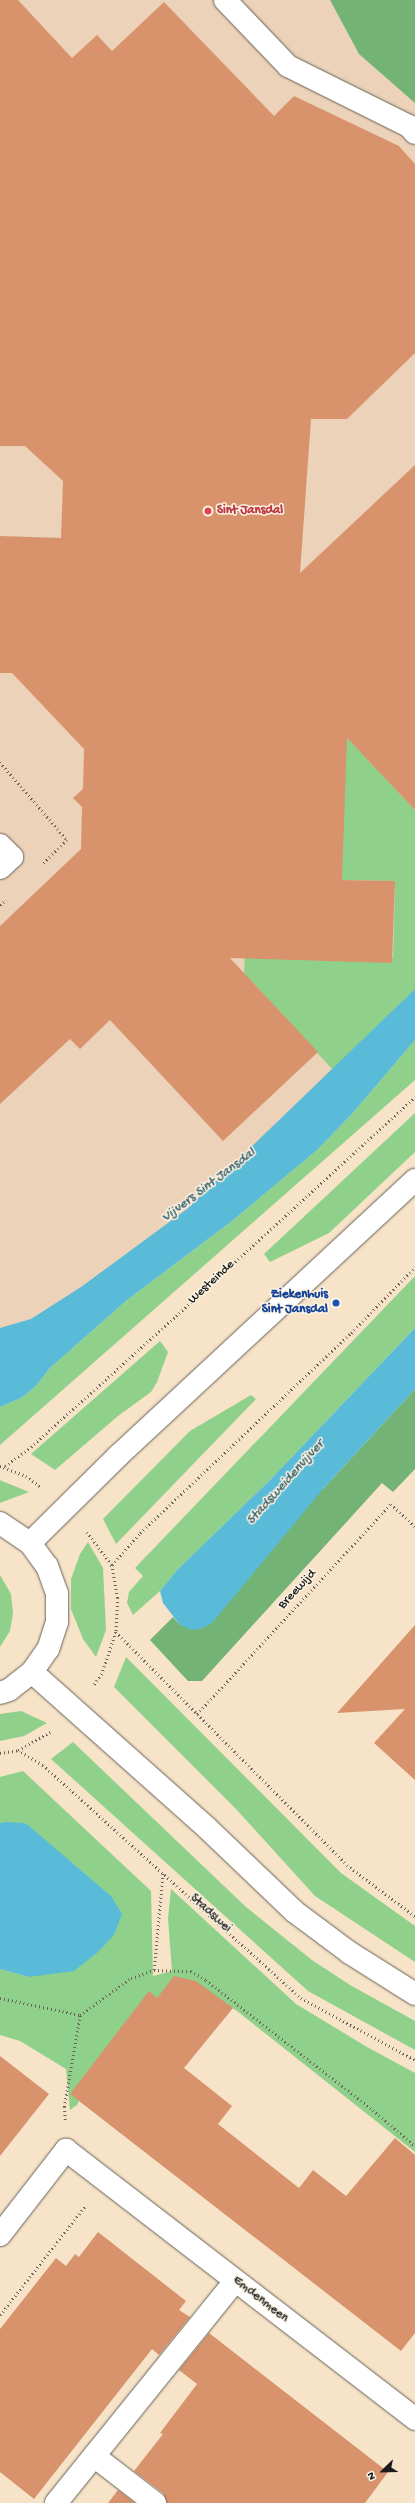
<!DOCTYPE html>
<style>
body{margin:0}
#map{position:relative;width:415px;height:2503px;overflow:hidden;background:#f6e3c8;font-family:"Gochi Hand",sans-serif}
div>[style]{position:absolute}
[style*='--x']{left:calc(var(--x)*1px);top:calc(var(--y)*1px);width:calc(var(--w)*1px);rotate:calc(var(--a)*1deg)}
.built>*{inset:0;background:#ecd2b9}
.green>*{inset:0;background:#8fd18a}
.forest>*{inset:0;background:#73b376}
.water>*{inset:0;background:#5abbd9}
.building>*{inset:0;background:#d8936d}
.path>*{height:2.5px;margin-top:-1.25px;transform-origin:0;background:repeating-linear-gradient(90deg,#686258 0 1px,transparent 0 4px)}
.roads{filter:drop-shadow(0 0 1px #686258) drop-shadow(0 0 1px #686258)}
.service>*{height:22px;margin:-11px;padding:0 11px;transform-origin:11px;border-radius:11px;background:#fff}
.minor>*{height:22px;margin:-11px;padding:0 11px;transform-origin:11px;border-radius:11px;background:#fff}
.tertiary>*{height:22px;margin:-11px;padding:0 11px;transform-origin:11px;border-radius:11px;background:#fff}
.dots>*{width:11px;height:11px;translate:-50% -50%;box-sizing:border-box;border:2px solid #fcf5e5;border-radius:50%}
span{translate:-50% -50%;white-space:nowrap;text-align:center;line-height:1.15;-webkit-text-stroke:3px #fcf5e5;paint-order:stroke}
.health-label{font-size:13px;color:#be3a42;font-weight:700}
.left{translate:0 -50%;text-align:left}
.street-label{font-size:13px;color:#1c1c1c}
.transit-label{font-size:13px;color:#164399;font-weight:700}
.right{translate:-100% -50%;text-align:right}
.water-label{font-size:14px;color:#355c68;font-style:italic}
.north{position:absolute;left:363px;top:2451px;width:40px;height:40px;-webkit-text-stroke:3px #fcf5e5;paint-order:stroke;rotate:247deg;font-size:11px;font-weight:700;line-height:16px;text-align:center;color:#1c1c1c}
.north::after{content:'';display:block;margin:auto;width:14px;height:18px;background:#1c1c1c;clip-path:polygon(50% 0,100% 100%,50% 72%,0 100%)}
</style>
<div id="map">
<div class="built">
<i style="clip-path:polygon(0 0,415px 0,415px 1022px,0 1368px)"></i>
</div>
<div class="green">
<i style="clip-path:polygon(339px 729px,415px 810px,415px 989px,333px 1070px,244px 973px,245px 950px,392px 959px,393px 956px,395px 888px,390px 881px,269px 878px)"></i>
<i style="clip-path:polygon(415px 1040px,415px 1080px,0 1445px,0 1407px,21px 1398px,36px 1386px,50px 1368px,127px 1300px,232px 1221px,317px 1150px,351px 1115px)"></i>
<i style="clip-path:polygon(415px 1113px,415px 1152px,329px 1233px,270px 1262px,264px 1254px)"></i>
<i style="clip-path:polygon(415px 1276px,415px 1328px,270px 1480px,178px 1569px,160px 1591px,133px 1615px,127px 1603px,129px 1592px,143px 1576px,135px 1568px)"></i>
<i style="clip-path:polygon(160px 1341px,168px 1352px,157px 1382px,151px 1392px,118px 1416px,55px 1470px,31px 1454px)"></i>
<i style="clip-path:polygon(251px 1395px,256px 1399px,116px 1544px,103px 1519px,190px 1431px)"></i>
<i style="clip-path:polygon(0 1480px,2px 1481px,29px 1492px,0 1503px)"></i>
<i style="clip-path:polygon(88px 1542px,103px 1568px,106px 1630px,96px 1657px,83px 1639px,71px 1609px,71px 1579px,80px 1554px)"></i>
<i style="clip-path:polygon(0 1575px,11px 1594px,13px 1613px,10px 1631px,0 1647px)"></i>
<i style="clip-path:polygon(126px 1657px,341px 1873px,415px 1926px,415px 1962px,315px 1896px,236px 1809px,114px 1687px)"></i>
<i style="clip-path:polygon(21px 1711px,47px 1723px,24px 1736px,0 1741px,0 1714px)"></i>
<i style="clip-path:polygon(73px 1742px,246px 1907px,312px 1960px,350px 1985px,415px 2021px,415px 2050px,308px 1991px,51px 1759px)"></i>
<i style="clip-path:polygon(23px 1771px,151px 1891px,153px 1976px,172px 1971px,168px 1919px,171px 1889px,296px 2004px,367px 2047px,415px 2073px,415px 2152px,237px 2011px,210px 1993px,95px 2064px,77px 2105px,70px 2110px,66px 2069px,20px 2041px,0 2035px,0 1969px,29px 1977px,28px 1825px,23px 1823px,0 1823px,0 1777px)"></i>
</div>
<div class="forest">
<i style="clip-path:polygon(330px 0,415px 0,415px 103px,359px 54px)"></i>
<i style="clip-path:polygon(415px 1389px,415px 1469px,393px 1492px,382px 1483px,202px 1681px,188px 1681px,150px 1640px,173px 1617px,180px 1625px,323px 1489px)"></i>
</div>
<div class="water">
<i style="clip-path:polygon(415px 989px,415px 1040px,351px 1115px,317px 1150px,232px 1221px,127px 1300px,50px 1368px,36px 1386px,21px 1398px,0 1407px,0 1328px,31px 1319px,81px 1287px,187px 1209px)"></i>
<i style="clip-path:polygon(415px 1328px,415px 1389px,323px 1489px,212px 1623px,203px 1628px,192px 1630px,180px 1625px,163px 1603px,160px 1591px,178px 1569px,270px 1480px)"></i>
<i style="clip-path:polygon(7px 1822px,24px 1823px,28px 1825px,111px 1896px,122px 1914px,114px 1935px,98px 1952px,74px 1971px,29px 1977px,0 1969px,0 1823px)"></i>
</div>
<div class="building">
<i style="clip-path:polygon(0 0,18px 0,72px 58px,97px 35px,112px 51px,164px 2px,274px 116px,294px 96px,399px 146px,415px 164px,415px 353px,347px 419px,311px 419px,300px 573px,415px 465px,415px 810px,347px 738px,342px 880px,395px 881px,392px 963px,230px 958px,318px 1052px,223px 1141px,110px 1020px,80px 1049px,70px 1039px,0 1104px,0 926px,81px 849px,82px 807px,73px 798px,83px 789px,84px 749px,12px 673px,0 673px,0 536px,61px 538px,63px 481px,25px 446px,0 446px)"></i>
<i style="clip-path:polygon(415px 1625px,415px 1780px,374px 1743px,405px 1709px,337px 1713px)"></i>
<i style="clip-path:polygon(174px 1976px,196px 1981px,233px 2008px,184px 2068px,232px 2106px,218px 2124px,299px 2188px,313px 2170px,346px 2196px,395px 2138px,415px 2155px,415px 2333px,401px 2351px,70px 2094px,149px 1991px,157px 1998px)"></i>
<i style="clip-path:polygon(0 2056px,49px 2094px,0 2156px)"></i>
<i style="clip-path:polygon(98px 2232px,186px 2301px,179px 2310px,190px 2317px,159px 2355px,152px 2349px,34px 2499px,0 2472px,0 2329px,56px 2258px,66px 2266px,75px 2254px,79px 2257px)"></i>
<i style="clip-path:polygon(209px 2333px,388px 2472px,365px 2503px,167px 2503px,163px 2493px,134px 2471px,163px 2434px,160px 2433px,197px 2384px,179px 2370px)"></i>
<i style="clip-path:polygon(118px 2490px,135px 2503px,108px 2503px)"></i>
</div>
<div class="path">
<i style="--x:0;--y:762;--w:103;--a:49.3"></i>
<i style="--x:67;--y:840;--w:33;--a:135"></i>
<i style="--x:0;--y:905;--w:8;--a:-40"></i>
<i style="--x:0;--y:1466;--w:28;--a:21"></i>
<i style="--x:26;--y:1476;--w:19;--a:36"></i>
<i style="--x:5;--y:1466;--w:32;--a:-36"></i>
<i style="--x:31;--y:1447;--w:195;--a:-42.1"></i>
<i style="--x:176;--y:1316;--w:324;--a:-42.5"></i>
<i style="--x:87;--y:1532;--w:41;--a:52.9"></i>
<i style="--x:112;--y:1565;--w:34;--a:80"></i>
<i style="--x:118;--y:1598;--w:34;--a:93"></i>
<i style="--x:116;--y:1632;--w:44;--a:108.4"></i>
<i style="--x:102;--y:1674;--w:14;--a:126"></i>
<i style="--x:112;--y:1565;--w:43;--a:-48.8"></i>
<i style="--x:140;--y:1533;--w:291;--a:-43.5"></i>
<i style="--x:351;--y:1333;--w:92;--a:-45.9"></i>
<i style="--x:116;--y:1632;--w:328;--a:45.2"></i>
<i style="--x:347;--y:1865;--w:85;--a:36.9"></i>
<i style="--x:197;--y:1714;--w:286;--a:-47.3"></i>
<i style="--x:391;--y:1504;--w:33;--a:43"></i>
<i style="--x:18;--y:1750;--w:29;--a:31"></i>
<i style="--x:43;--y:1765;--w:348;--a:42.1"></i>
<i style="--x:301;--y:1998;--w:130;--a:28.5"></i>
<i style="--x:0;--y:1753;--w:18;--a:-9"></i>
<i style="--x:18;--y:1750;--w:39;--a:-29"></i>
<i style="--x:154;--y:1970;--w:99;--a:-84.8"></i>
<i style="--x:0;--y:1998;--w:82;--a:12"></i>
<i style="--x:65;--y:2120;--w:13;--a:-94"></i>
<i style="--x:64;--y:2107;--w:93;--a:-80.1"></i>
<i style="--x:80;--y:2015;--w:63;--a:-36"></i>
<i style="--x:131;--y:1978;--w:24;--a:-19"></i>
<i style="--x:154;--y:1970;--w:37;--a:2"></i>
<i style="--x:191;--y:1971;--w:17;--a:31"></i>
<i style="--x:206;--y:1980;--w:212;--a:37.9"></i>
<i style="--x:373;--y:2110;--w:55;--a:40.6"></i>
<i style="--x:0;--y:2315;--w:140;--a:-52"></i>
</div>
<div class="roads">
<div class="service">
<i style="--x:225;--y:0;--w:91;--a:46.3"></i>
<i style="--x:288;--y:66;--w:135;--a:26.4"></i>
<i style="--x:409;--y:126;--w:9;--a:49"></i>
<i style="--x:94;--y:2456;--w:77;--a:37.6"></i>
<i style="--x:56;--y:2503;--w:285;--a:-51.1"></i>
</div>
<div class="minor">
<i style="--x:0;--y:845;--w:17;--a:45"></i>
<i style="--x:12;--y:857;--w:16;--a:137"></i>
<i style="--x:0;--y:2235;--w:108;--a:-52.2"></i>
<i style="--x:66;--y:2150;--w:441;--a:37.6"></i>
</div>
<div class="tertiary">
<i style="--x:0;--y:1523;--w:36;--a:34"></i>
<i style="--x:30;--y:1543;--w:29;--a:54"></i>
<i style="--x:47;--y:1566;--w:29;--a:70"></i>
<i style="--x:57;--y:1593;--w:29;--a:90"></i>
<i style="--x:57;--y:1622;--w:28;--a:108"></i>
<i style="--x:48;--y:1649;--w:28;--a:125"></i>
<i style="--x:32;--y:1672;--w:29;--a:142"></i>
<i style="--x:9;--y:1690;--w:9;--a:162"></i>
<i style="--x:30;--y:1543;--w:125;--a:-44.7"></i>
<i style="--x:119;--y:1455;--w:404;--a:-42.9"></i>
<i style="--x:32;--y:1672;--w:233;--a:41.7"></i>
<i style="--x:206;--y:1827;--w:123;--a:43.7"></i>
<i style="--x:295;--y:1912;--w:69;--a:36.7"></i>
<i style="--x:350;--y:1953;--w:77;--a:32.2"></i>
</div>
</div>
<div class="dots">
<i style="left:208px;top:511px;background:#e0444e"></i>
<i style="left:336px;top:1303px;background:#1a4fb4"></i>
</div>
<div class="health-label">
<span class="left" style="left:217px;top:511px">Sint Jansdal</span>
</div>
<div class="street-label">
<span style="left:212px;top:1283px;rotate:-43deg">Westeinde</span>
<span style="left:298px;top:1590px;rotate:-47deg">Breewijd</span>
<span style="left:210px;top:1914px;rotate:42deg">Stadswei</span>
<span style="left:260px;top:2300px;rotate:38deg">Emdenmeen</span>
</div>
<div class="transit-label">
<span class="right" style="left:328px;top:1303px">Ziekenhuis<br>Sint Jansdal</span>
</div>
<div class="water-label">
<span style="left:209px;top:1186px;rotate:-37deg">Vijvers Sint Jansdal</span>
<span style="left:286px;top:1483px;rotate:-48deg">Stadsweidenvijver</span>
</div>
<div class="north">N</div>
</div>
